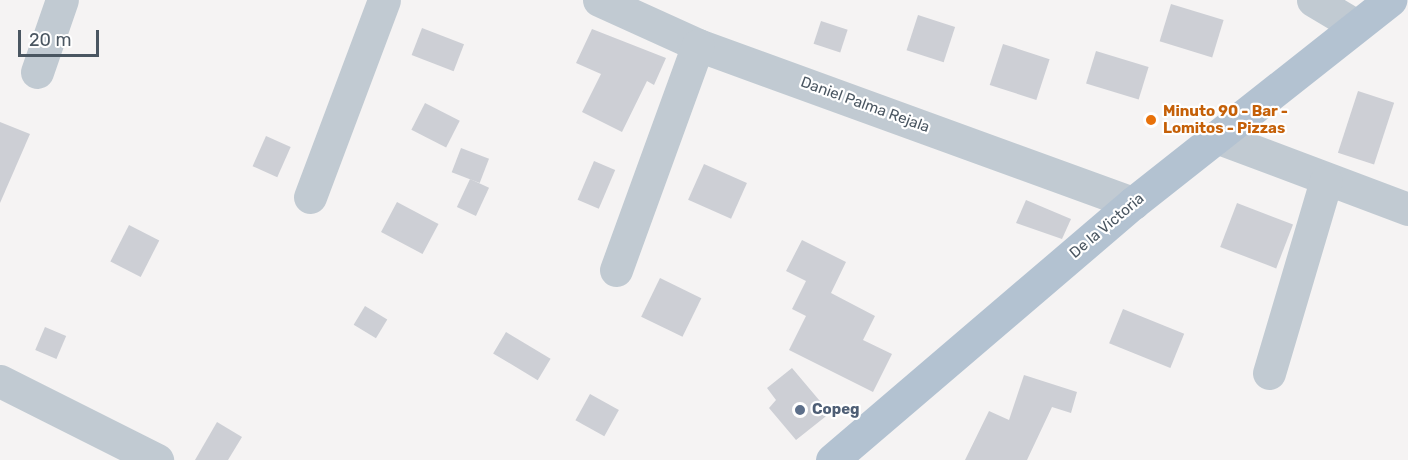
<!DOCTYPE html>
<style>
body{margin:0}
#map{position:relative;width:1408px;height:460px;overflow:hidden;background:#f5f3f3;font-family:Rubik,sans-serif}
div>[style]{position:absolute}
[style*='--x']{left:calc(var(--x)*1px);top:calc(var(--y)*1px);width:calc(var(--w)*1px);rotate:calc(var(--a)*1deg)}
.building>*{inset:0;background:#cdcfd5;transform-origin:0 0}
.minor>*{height:33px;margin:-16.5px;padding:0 16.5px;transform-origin:16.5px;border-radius:16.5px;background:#c1cad2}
.major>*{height:33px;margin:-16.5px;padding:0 16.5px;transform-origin:16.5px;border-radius:16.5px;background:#b3c2d1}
.dots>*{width:16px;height:16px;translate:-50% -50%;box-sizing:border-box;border:3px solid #fff;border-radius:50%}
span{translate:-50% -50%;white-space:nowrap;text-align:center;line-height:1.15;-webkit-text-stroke:4.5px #fff;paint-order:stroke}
.street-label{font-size:15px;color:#4a5661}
.food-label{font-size:15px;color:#c56008;font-weight:700}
.left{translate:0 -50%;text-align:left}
.service-label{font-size:15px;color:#4e5e75;font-weight:700}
.scale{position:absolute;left:18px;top:30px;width:81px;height:27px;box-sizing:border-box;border:3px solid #4a5661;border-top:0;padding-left:8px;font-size:18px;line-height:21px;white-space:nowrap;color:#4a5661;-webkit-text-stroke:4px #fff;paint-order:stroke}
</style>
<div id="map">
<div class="building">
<i style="left:1171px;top:4px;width:55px;height:39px;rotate:17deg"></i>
<i style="left:918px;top:15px;width:39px;height:37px;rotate:18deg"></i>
<i style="left:821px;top:21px;width:28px;height:24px;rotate:18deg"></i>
<i style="left:422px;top:28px;width:45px;height:29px;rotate:21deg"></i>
<i style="clip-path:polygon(592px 29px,666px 58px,654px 85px,647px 81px,622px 132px,582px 112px,601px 74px,576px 63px)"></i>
<i style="left:1003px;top:44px;width:49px;height:43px;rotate:18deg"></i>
<i style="left:1096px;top:51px;width:55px;height:34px;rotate:17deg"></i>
<i style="left:1358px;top:91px;width:38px;height:65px;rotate:18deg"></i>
<i style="left:425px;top:103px;width:39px;height:30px;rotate:27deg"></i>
<i style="clip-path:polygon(0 122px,30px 134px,0 203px)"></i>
<i style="left:266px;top:136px;width:27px;height:33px;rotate:24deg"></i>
<i style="left:461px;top:148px;width:30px;height:26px;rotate:21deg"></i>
<i style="left:594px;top:161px;width:23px;height:42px;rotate:23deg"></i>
<i style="left:704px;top:164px;width:47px;height:39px;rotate:24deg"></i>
<i style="left:470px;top:179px;width:21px;height:31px;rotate:25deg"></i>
<i style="clip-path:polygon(1026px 200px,1071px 219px,1062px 239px,1016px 223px)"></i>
<i style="left:397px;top:202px;width:47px;height:34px;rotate:28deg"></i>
<i style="left:1237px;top:203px;width:60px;height:47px;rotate:21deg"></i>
<i style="left:129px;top:225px;width:34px;height:41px;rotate:27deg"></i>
<i style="clip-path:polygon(802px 240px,846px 262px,831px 293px,875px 316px,863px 340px,892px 354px,873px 392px,789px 350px,806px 316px,792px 309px,806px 281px,786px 271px)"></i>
<i style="left:660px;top:278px;width:46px;height:43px;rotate:26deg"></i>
<i style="left:365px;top:306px;width:26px;height:22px;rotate:31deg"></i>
<i style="left:1123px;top:309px;width:66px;height:37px;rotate:22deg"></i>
<i style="left:45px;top:327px;width:23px;height:25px;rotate:23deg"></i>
<i style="left:506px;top:332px;width:52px;height:25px;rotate:31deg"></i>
<i style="clip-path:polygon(792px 368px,830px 413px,796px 440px,769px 408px,776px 400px,767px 388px)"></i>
<i style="clip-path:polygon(1024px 375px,1077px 392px,1071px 413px,1052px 407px,1027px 460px,965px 460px,989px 411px,1009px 420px)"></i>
<i style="left:590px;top:394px;width:33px;height:30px;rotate:29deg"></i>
<i style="clip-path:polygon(217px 422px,242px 437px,228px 460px,195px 460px)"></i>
</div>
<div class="minor">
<i style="--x:599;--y:0;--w:109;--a:24.4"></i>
<i style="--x:698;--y:45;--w:463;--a:20"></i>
<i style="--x:1313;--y:0;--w:47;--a:31"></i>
<i style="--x:37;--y:72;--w:76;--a:-70.9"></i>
<i style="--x:1219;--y:138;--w:202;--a:20.6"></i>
<i style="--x:310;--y:197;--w:210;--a:-69.4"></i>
<i style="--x:616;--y:270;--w:239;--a:-70"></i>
<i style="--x:1269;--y:373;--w:200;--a:-73.5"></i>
<i style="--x:0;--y:381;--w:176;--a:26.7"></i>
</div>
<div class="major">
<i style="--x:832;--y:460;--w:396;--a:-40.5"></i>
<i style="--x:1133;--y:203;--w:328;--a:-38.3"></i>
</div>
<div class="dots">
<i style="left:1151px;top:120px;background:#e8710a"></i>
<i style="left:800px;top:410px;background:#5c6f8a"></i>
</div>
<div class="street-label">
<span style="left:865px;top:105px;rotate:20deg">Daniel Palma Rejala</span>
<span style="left:1107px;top:226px;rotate:-40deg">De la Victoria</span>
</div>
<div class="food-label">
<span class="left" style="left:1163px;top:120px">Minuto 90 - Bar -<br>Lomitos - Pizzas</span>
</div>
<div class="service-label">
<span class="left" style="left:812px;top:410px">Copeg</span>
</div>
<div class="scale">20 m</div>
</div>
